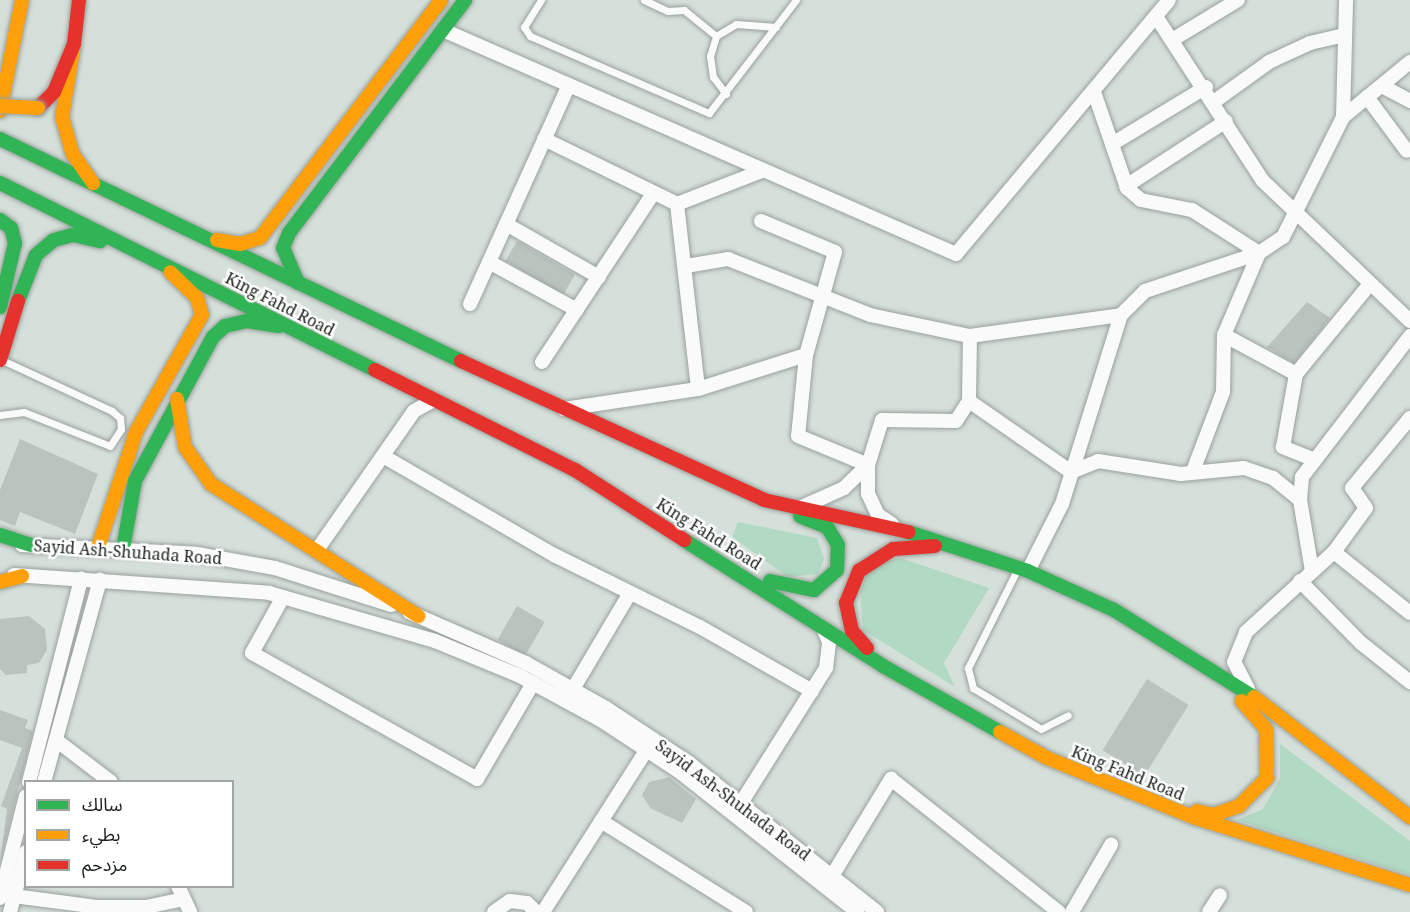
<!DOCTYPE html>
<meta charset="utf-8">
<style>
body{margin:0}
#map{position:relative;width:1410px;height:912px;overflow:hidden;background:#d6e0da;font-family:"Noto Serif","Noto Sans Arabic",serif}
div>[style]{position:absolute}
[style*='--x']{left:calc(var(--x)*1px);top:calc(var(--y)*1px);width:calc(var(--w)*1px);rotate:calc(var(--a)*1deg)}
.green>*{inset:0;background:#b1d9c3}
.building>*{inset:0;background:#bac3be;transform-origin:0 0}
.roads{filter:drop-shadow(0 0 2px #99a19c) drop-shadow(0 0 2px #99a19c)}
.lane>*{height:7px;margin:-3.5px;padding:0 3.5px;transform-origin:3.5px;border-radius:3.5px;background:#f9faf9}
.street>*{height:14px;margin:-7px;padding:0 7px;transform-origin:7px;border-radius:7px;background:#f9faf9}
.fast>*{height:14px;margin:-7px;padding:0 7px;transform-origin:7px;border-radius:7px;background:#30b455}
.slow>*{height:14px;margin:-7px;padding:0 7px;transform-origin:7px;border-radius:7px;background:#ff9f0a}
.jam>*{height:14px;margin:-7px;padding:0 7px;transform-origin:7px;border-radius:7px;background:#e5322d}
.bridges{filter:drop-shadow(0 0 2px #99a19c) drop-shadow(0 0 2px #99a19c)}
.slow-bridge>*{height:14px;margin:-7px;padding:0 7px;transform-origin:7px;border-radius:7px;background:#ff9f0a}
span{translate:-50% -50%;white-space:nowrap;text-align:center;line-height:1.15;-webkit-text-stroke:5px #fff;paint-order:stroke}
.street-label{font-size:16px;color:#19201c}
.legend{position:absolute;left:24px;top:780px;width:210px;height:108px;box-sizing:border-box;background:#fff;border:2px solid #a3a6a4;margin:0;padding:8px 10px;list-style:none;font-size:18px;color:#19201c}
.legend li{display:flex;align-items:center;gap:12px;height:30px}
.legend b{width:30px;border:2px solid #a3a6a4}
</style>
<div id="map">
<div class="green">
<i style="clip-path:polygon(738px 522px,817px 538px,824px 559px,818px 574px,788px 577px,732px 537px)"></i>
<i style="clip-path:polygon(901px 558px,989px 588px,944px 663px,955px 687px,863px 630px,860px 592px,866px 576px,884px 562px)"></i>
<i style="clip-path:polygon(1280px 744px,1410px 841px,1410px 875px,1237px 820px,1263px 809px,1280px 778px)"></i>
</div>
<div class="building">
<i style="left:517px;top:241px;width:67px;height:23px;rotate:30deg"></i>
<i style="clip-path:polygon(1307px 302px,1330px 318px,1294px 363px,1267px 347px)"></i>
<i style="clip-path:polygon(20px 439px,98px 474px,75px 534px,20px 512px,15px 526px,0 520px,0 490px)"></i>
<i style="left:517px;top:606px;width:32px;height:39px;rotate:30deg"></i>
<i style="clip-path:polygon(29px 616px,45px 629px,47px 650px,39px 663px,27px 665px,27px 673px,6px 675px,0 669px,0 619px)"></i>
<i style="left:1147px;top:679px;width:49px;height:84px;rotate:32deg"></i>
<i style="clip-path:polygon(0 710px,28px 720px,25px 728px,33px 731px,0 862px,7px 809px,1px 806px,22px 748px,0 740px)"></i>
<i style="clip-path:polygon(669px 777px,696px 799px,682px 823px,650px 808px,642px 795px,649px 782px)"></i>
</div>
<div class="roads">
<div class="lane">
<i style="--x:541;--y:0;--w:32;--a:122"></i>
<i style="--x:524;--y:27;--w:11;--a:56"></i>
<i style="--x:530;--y:36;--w:195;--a:23.3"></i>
<i style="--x:709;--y:113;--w:143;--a:-52.4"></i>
<i style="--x:644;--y:0;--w:26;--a:25"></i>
<i style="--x:668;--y:11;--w:16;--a:-4"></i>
<i style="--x:684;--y:10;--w:41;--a:39.1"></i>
<i style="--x:726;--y:94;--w:21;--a:-127"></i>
<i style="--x:713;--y:77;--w:21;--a:-98"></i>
<i style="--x:710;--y:56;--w:21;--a:-73"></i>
<i style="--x:716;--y:36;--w:23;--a:-31"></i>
<i style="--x:736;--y:24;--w:40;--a:4.3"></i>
<i style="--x:0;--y:415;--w:24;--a:-7"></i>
<i style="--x:24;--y:412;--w:92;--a:21.6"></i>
<i style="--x:110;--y:446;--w:20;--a:-57"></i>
<i style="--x:121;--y:429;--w:11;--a:-95"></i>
<i style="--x:120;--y:418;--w:11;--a:-139"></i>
<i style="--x:112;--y:411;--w:121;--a:-155.1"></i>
<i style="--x:1017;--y:570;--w:110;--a:116.6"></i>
<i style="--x:968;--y:668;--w:21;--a:76"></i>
<i style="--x:973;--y:688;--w:79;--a:31.1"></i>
<i style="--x:1041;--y:729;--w:30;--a:-27"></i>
</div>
<div class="street">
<i style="--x:1157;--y:18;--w:194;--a:57"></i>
<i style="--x:1263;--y:181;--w:203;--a:43.6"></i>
<i style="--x:443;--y:30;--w:560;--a:23.59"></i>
<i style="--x:956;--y:254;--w:331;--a:-50"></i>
<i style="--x:1172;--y:40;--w:77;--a:-31.2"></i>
<i style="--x:1382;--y:86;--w:32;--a:28"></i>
<i style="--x:1094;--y:92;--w:102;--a:71"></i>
<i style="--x:1127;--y:188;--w:18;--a:41"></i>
<i style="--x:1141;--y:200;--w:52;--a:11.1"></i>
<i style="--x:1192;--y:210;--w:80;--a:32.7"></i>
<i style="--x:1259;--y:253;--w:89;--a:113.1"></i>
<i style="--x:1224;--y:335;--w:57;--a:91"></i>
<i style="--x:1223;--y:392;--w:85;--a:110.8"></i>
<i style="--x:1367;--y:97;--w:67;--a:53.5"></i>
<i style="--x:1215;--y:101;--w:67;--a:-35.8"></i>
<i style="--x:1269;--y:62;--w:45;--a:-24.9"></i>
<i style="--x:1310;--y:43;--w:36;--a:-13"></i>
<i style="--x:1343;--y:117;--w:117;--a:-88.5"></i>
<i style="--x:544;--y:139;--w:148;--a:26"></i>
<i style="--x:677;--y:204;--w:186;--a:83.5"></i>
<i style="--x:1112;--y:144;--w:110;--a:-31.2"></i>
<i style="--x:1126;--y:186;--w:119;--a:-33"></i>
<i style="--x:677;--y:204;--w:93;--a:-21.3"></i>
<i style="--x:761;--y:221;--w:80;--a:22.7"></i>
<i style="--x:835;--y:252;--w:107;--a:105.7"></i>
<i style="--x:806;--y:355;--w:81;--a:95.6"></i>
<i style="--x:798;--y:436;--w:76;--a:22.5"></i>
<i style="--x:506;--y:224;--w:107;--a:29.7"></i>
<i style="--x:489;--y:262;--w:100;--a:28.6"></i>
<i style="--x:686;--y:266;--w:43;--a:-9.5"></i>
<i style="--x:728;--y:259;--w:153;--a:21.5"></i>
<i style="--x:870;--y:315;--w:102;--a:11.9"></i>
<i style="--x:970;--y:336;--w:152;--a:-7.9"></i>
<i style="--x:470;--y:304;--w:240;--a:-65.7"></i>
<i style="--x:1224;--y:335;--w:82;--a:28.4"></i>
<i style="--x:970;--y:336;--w:65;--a:90.9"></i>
<i style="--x:969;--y:401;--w:124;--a:34.8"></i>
<i style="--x:1071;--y:472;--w:29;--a:-22"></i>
<i style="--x:1098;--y:461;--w:84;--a:8.9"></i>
<i style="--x:1181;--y:474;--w:63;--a:-5.4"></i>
<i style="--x:1244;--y:468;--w:31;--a:19"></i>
<i style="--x:1273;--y:478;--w:35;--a:39"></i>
<i style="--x:542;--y:362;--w:200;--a:-56.6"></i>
<i style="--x:564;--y:409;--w:135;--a:-8.5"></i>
<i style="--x:698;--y:389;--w:113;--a:-17.5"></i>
<i style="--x:383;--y:456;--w:198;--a:30.1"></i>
<i style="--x:554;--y:555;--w:163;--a:26.3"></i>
<i style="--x:700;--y:627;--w:129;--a:29.7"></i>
<i style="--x:1315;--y:460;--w:35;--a:-158"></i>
<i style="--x:1283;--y:447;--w:74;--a:-79.9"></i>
<i style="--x:1296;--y:374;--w:115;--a:-50.6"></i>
<i style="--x:802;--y:507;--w:46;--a:-24.3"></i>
<i style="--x:844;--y:488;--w:33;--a:-44"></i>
<i style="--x:892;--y:524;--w:17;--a:-147"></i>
<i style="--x:878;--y:515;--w:23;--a:-115"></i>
<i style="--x:868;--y:494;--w:29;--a:-90"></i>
<i style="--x:868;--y:465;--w:47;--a:-72.7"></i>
<i style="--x:882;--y:420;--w:74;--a:0.8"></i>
<i style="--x:956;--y:421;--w:24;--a:-57"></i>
<i style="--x:22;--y:545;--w:175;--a:2.9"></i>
<i style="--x:197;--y:554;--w:79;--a:10.2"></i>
<i style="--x:275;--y:568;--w:122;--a:17.7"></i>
<i style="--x:317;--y:550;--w:169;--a:-55.1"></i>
<i style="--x:414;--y:411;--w:23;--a:-29"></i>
<i style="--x:1334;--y:552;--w:97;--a:38.8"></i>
<i style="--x:1028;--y:571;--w:75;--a:-63.1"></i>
<i style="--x:1062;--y:504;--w:198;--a:-72.7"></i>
<i style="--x:1121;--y:315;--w:34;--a:-45"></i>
<i style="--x:1145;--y:291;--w:120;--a:-18.4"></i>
<i style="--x:1259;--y:253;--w:29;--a:-34"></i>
<i style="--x:1283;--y:237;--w:134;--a:-63.4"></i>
<i style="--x:1343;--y:117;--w:87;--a:-39.4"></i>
<i style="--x:1312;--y:571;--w:72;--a:-99.6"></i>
<i style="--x:1300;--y:500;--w:23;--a:-85"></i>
<i style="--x:1302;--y:477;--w:178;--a:-52.5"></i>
<i style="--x:14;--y:575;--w:256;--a:4"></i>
<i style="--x:269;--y:593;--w:173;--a:16.1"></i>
<i style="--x:435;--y:641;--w:92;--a:22.4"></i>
<i style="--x:520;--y:676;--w:90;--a:28.6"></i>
<i style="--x:599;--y:719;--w:97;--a:33.2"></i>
<i style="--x:680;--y:772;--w:226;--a:38.3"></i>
<i style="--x:1300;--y:581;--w:87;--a:45.5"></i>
<i style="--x:1361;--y:643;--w:63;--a:38.5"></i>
<i style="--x:283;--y:597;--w:64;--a:119"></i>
<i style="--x:252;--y:653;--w:258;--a:29.2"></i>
<i style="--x:477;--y:779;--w:111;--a:-59.7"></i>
<i style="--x:409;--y:612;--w:128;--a:23.6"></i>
<i style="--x:526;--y:663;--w:92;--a:29.4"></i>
<i style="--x:606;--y:708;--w:100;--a:33.5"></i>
<i style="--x:689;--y:763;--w:240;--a:38.4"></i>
<i style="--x:573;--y:689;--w:112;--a:-59.3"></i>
<i style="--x:1248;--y:689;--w:30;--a:-117"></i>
<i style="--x:1234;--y:662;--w:32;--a:-68"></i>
<i style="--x:1246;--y:632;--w:119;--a:-42.3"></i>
<i style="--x:1334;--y:552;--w:54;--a:-54"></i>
<i style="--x:1366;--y:508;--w:24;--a:-125"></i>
<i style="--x:1352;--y:488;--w:91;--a:-50.4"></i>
<i style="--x:56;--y:740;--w:69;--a:37.4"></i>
<i style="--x:29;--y:782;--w:210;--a:-75.6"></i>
<i style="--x:44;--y:782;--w:210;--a:-74.5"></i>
<i style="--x:741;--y:803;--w:160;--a:-57.8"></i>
<i style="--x:826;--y:668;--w:26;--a:-83"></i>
<i style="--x:829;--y:642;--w:15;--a:-113"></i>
<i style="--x:601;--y:821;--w:171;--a:32.1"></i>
<i style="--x:832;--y:876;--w:114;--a:-58.7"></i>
<i style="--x:891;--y:779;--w:214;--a:38.4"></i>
<i style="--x:178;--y:886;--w:29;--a:65"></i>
<i style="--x:14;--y:896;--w:85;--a:7.5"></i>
<i style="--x:98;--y:907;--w:48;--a:0"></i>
<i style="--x:146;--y:907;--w:38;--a:-12"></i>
<i style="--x:0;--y:898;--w:105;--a:-75.7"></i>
<i style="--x:10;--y:912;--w:62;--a:-75.1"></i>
<i style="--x:494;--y:912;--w:19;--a:-35"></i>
<i style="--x:510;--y:901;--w:17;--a:7"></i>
<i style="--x:527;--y:903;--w:13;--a:45"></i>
<i style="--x:543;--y:912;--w:191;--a:-57.4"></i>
<i style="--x:1072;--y:912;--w:78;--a:-59.8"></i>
<i style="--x:1209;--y:912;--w:20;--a:-57"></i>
</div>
<div class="fast">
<i style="--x:0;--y:139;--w:512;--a:25.71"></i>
<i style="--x:0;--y:183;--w:419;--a:26.5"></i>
<i style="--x:0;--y:220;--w:14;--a:36"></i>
<i style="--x:11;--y:228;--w:16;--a:75"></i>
<i style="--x:15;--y:243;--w:66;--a:103.2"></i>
<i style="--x:298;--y:283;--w:38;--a:-113"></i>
<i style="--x:283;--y:248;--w:16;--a:-68"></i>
<i style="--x:289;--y:233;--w:292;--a:-52.9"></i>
<i style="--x:18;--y:301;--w:49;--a:-68.6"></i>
<i style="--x:36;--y:255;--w:23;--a:-40"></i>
<i style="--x:54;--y:240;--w:20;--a:-15"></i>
<i style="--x:73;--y:235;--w:28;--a:13"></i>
<i style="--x:908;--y:532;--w:126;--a:18"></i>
<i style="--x:1028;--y:571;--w:94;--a:24.4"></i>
<i style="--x:1114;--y:610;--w:165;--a:31.9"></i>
<i style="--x:0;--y:535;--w:32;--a:18"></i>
<i style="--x:684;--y:540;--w:236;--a:32.3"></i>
<i style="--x:883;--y:666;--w:134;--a:29.4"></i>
<i style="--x:123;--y:549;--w:69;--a:-80"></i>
<i style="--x:135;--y:481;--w:164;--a:-61.6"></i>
<i style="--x:213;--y:337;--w:16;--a:-43"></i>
<i style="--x:225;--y:326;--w:23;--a:-13"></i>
<i style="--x:247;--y:321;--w:32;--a:9"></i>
<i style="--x:770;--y:581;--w:45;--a:11.6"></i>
<i style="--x:814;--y:590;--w:30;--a:-41"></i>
<i style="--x:837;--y:570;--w:25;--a:-88"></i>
<i style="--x:838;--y:545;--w:21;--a:-121"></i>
<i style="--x:827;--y:527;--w:29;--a:-158"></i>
</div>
<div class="slow">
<i style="--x:74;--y:44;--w:74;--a:99.3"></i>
<i style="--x:62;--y:117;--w:37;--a:74"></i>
<i style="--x:72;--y:153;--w:37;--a:55"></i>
<i style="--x:0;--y:111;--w:113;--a:-78.8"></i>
<i style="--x:217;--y:240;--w:23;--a:10"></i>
<i style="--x:240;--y:244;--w:21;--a:-17"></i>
<i style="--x:260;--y:238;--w:299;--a:-52.7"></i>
<i style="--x:177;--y:399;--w:49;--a:80.5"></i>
<i style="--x:185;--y:447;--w:45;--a:54.9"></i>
<i style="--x:211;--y:484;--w:246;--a:32.5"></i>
<i style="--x:98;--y:547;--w:121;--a:-71.7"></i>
<i style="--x:136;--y:432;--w:134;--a:-60.6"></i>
<i style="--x:202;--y:315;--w:18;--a:-106"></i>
<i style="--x:197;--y:298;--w:37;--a:-136"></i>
<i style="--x:0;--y:582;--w:23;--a:-15"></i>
<i style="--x:1254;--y:697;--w:197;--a:37.6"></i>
<i style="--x:1000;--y:732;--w:54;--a:29"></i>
<i style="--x:1047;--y:758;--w:157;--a:22"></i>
<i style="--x:1193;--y:817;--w:227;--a:17.4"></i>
<i style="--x:1197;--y:811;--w:16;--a:14"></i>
<i style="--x:1213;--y:815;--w:28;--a:-19"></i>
<i style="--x:1239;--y:806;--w:40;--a:-45"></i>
<i style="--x:1267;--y:778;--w:49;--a:-91.2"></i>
<i style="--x:1266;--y:729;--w:37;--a:-131"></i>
</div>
<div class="jam">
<i style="--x:38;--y:108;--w:23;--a:-45"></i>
<i style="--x:54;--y:92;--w:52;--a:-67.4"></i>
<i style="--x:74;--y:44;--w:44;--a:-83.5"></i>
<i style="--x:0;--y:360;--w:62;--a:-73"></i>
<i style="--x:461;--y:361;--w:333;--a:24.6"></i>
<i style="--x:764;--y:500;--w:148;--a:12.5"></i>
<i style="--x:375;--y:370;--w:224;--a:26.6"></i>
<i style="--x:575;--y:470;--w:130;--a:32.7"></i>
<i style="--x:867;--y:648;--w:23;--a:-131"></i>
<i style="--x:852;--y:631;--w:29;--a:-102"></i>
<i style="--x:846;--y:603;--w:35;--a:-68"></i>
<i style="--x:859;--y:571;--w:40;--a:-32.9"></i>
<i style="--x:893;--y:549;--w:42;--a:-4.1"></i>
</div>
</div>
<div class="bridges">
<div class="slow-bridge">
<i style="--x:0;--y:106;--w:38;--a:3"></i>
</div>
</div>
<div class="street-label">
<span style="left:280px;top:304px;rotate:27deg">King Fahd Road</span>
<span style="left:709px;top:534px;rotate:32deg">King Fahd Road</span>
<span style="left:128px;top:552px;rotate:4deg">Sayid Ash-Shuhada Road</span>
<span style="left:1128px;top:773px;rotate:22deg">King Fahd Road</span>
<span style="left:733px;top:800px;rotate:37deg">Sayid Ash-Shuhada Road</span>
</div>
<ul class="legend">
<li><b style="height:8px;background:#30b455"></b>سالك</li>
<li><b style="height:8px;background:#ff9f0a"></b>بطيء</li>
<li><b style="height:8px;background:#e5322d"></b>مزدحم</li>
</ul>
</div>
